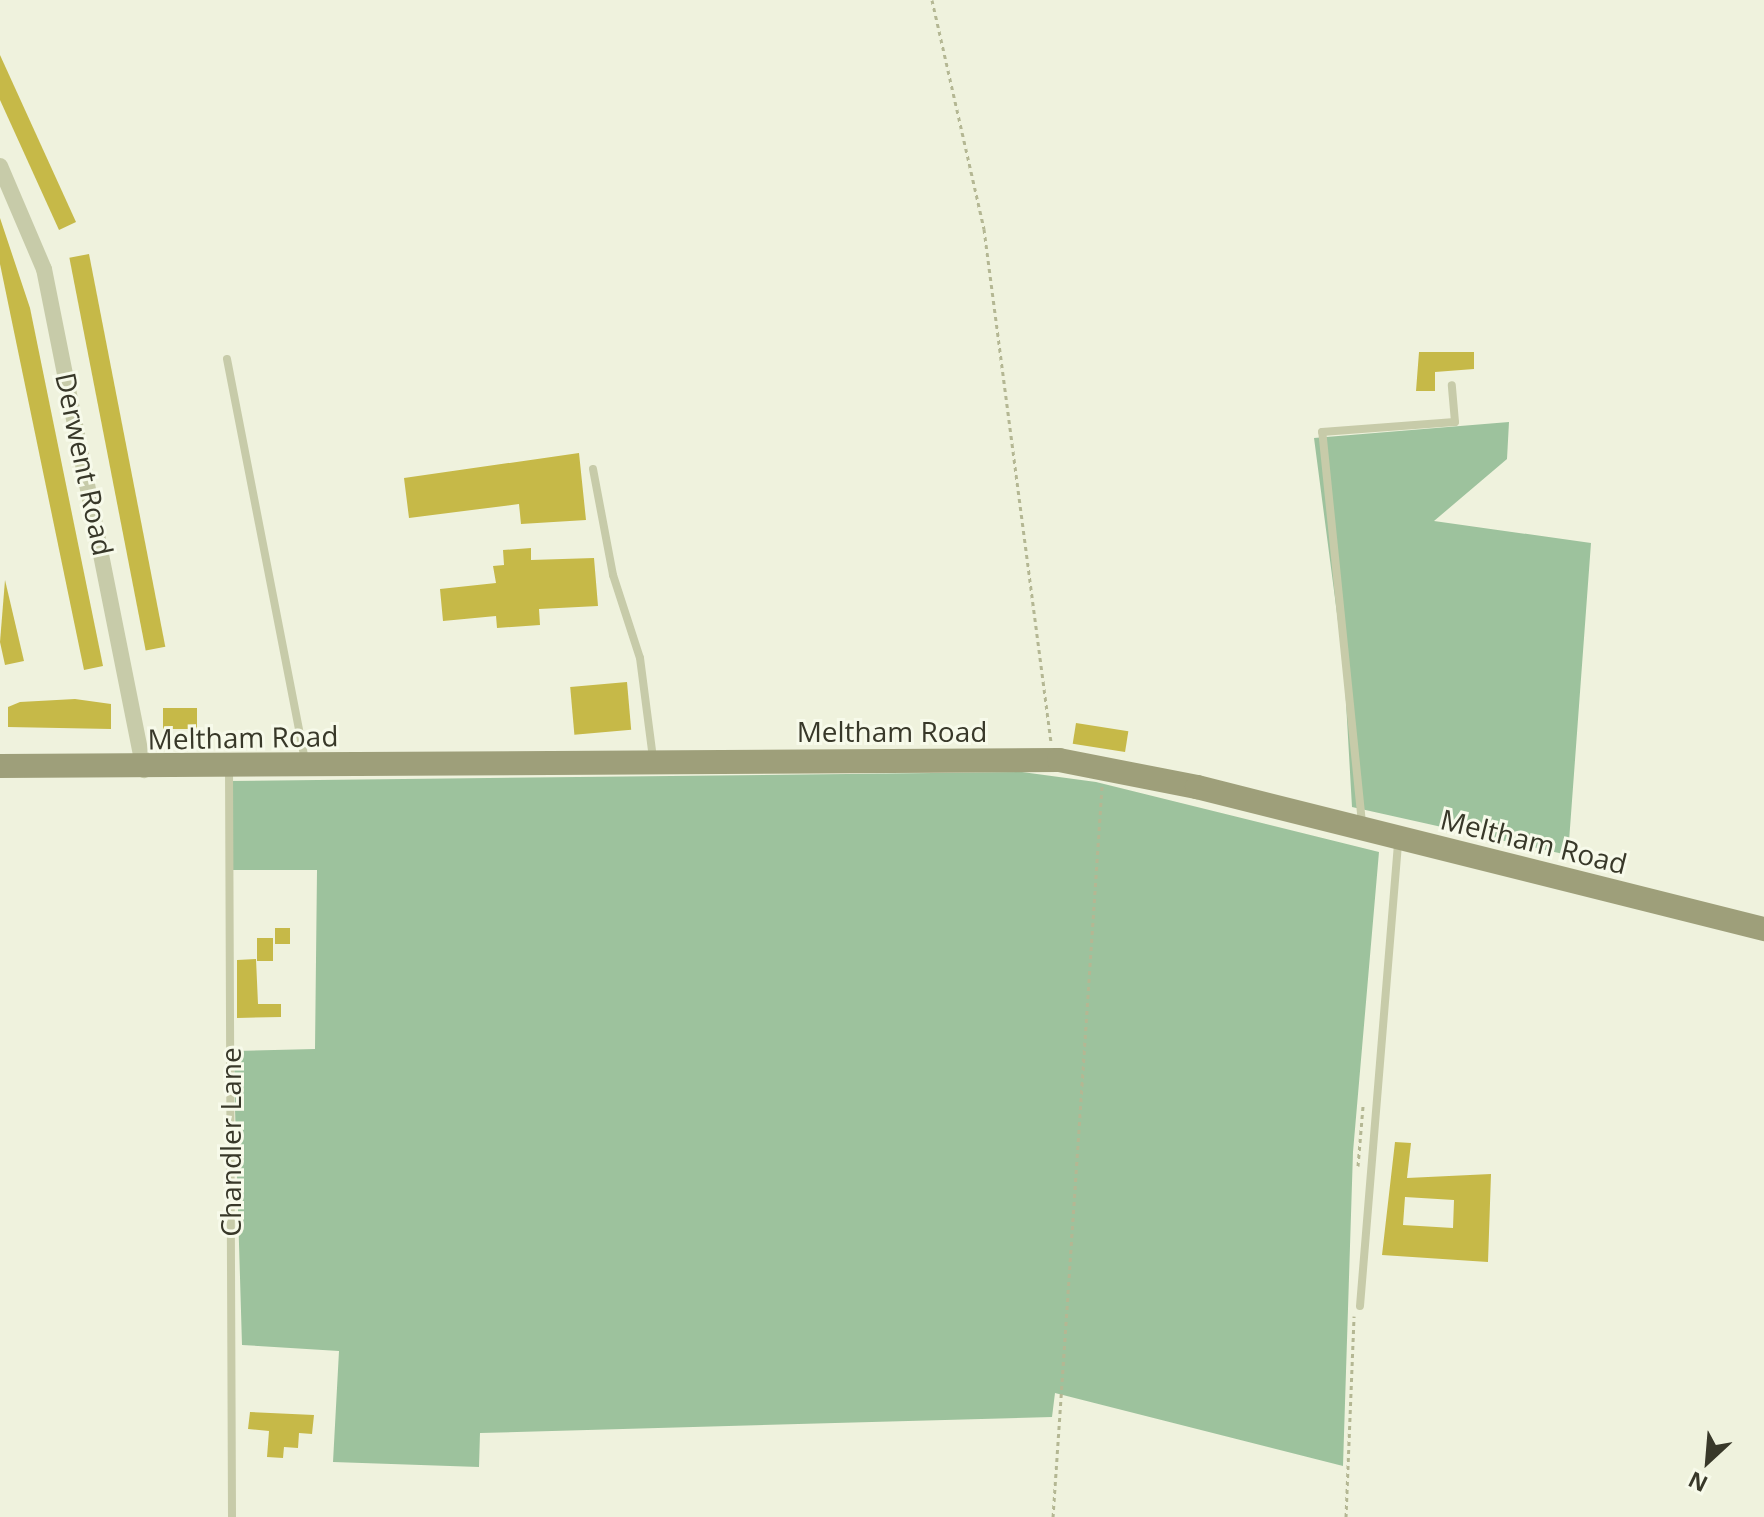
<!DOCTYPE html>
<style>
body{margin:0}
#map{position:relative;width:1764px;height:1517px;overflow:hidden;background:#eff2dd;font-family:"Open Sans",sans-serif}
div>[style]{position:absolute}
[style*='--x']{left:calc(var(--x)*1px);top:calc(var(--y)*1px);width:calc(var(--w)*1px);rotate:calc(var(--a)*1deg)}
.green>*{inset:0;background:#9dc29d}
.building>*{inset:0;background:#c6b948;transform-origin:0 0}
.path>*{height:3px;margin-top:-1.5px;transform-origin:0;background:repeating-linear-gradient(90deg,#b4b793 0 4px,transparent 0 8px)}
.lane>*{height:8px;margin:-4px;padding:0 4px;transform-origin:4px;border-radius:4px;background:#c7cba9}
.street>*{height:16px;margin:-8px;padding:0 8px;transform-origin:8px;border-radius:8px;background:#c7cba9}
.secondary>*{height:24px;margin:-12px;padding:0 12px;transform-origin:12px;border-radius:12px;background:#9e9f7a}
span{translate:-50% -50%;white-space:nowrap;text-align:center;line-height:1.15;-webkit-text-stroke:6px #f7faea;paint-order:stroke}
.street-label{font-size:28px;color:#383829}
.north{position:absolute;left:1668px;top:1421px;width:80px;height:80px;-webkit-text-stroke:6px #f7faea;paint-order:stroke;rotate:206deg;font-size:22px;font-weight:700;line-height:32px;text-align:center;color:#383829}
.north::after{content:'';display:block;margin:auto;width:28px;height:36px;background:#383829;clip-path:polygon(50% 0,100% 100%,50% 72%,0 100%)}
</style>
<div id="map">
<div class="green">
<i style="clip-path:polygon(1509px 422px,1507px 459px,1434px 521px,1591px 543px,1568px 855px,1352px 807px,1344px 667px,1314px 438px)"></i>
<i style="clip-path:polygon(1022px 772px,1096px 782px,1379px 852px,1353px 1152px,1343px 1466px,1055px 1393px,1052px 1417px,480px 1433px,479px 1467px,333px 1462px,339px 1351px,242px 1345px,235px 1109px,234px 1051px,315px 1049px,317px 870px,232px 870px,230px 781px)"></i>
</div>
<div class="building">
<i style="clip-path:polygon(0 55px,76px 222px,59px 230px,0 100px)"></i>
<i style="clip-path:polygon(0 218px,30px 308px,103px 666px,84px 670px,0 264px)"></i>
<i style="left:89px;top:254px;width:400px;height:20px;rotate:79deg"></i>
<i style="clip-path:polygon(1419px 352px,1474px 352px,1474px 369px,1435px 372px,1435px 391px,1416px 391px)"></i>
<i style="clip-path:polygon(579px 453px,586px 520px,521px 524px,519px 504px,409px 518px,404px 478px)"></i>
<i style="clip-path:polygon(531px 548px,531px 560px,594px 558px,598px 606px,539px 609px,540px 625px,497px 628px,496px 616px,443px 621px,440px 589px,496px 583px,493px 566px,504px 565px,503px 550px)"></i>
<i style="clip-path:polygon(5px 580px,24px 661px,5px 665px,0 642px)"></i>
<i style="left:627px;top:682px;width:48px;height:57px;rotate:85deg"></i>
<i style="clip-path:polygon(75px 699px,111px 704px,111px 729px,8px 727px,8px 707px,20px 702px)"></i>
<i style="left:163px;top:708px;width:34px;height:21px"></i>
<i style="left:1076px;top:723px;width:53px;height:21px;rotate:9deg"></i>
<i style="left:275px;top:928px;width:15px;height:16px"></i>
<i style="left:257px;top:938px;width:16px;height:23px"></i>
<i style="clip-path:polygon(256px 959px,258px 1004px,281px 1004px,281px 1017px,237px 1018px,237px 960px)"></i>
<i style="clip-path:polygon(evenodd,1395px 1142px,1411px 1143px,1407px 1178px,1491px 1174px,1488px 1262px,1382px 1255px,1395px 1142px,1405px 1197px,1454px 1200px,1453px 1228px,1403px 1225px,1405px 1197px)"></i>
<i style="clip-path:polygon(250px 1412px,314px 1415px,312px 1434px,299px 1433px,298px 1448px,284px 1447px,283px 1458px,267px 1457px,269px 1431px,248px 1429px)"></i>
</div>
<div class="path">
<i style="--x:932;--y:0;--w:235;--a:77.2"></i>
<i style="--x:984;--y:229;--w:517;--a:82.56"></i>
<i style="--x:1358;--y:1166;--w:60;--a:-85.2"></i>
<i style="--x:1053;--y:1517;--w:732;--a:-86.16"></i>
<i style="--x:1346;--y:1517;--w:201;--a:-87.7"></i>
</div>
<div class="lane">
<i style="--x:227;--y:359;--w:409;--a:79"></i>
<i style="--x:593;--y:469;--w:108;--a:79.3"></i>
<i style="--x:613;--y:575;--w:87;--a:72"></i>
<i style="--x:640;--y:658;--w:101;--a:82.6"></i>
<i style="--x:229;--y:767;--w:750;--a:89.77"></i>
<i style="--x:1362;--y:823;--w:393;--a:-95.8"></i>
<i style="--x:1322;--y:432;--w:133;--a:-4.3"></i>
<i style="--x:1455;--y:422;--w:37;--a:-95"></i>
<i style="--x:1360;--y:1306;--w:469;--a:-85.3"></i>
</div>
<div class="street">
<i style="--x:0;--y:166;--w:112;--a:66.9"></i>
<i style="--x:44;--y:269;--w:511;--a:78.71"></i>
</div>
<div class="secondary">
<i style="--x:0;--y:766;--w:1059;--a:-0.32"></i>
<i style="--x:1059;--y:760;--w:141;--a:11.1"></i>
<i style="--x:1197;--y:787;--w:585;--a:14.06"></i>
</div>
<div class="street-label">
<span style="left:85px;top:464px;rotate:78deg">Derwent Road</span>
<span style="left:892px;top:731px">Meltham Road</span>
<span style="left:243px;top:737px;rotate:-1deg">Meltham Road</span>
<span style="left:1534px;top:841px;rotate:14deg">Meltham Road</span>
<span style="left:230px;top:1142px;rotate:-90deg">Chandler Lane</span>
</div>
<div class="north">N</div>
</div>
